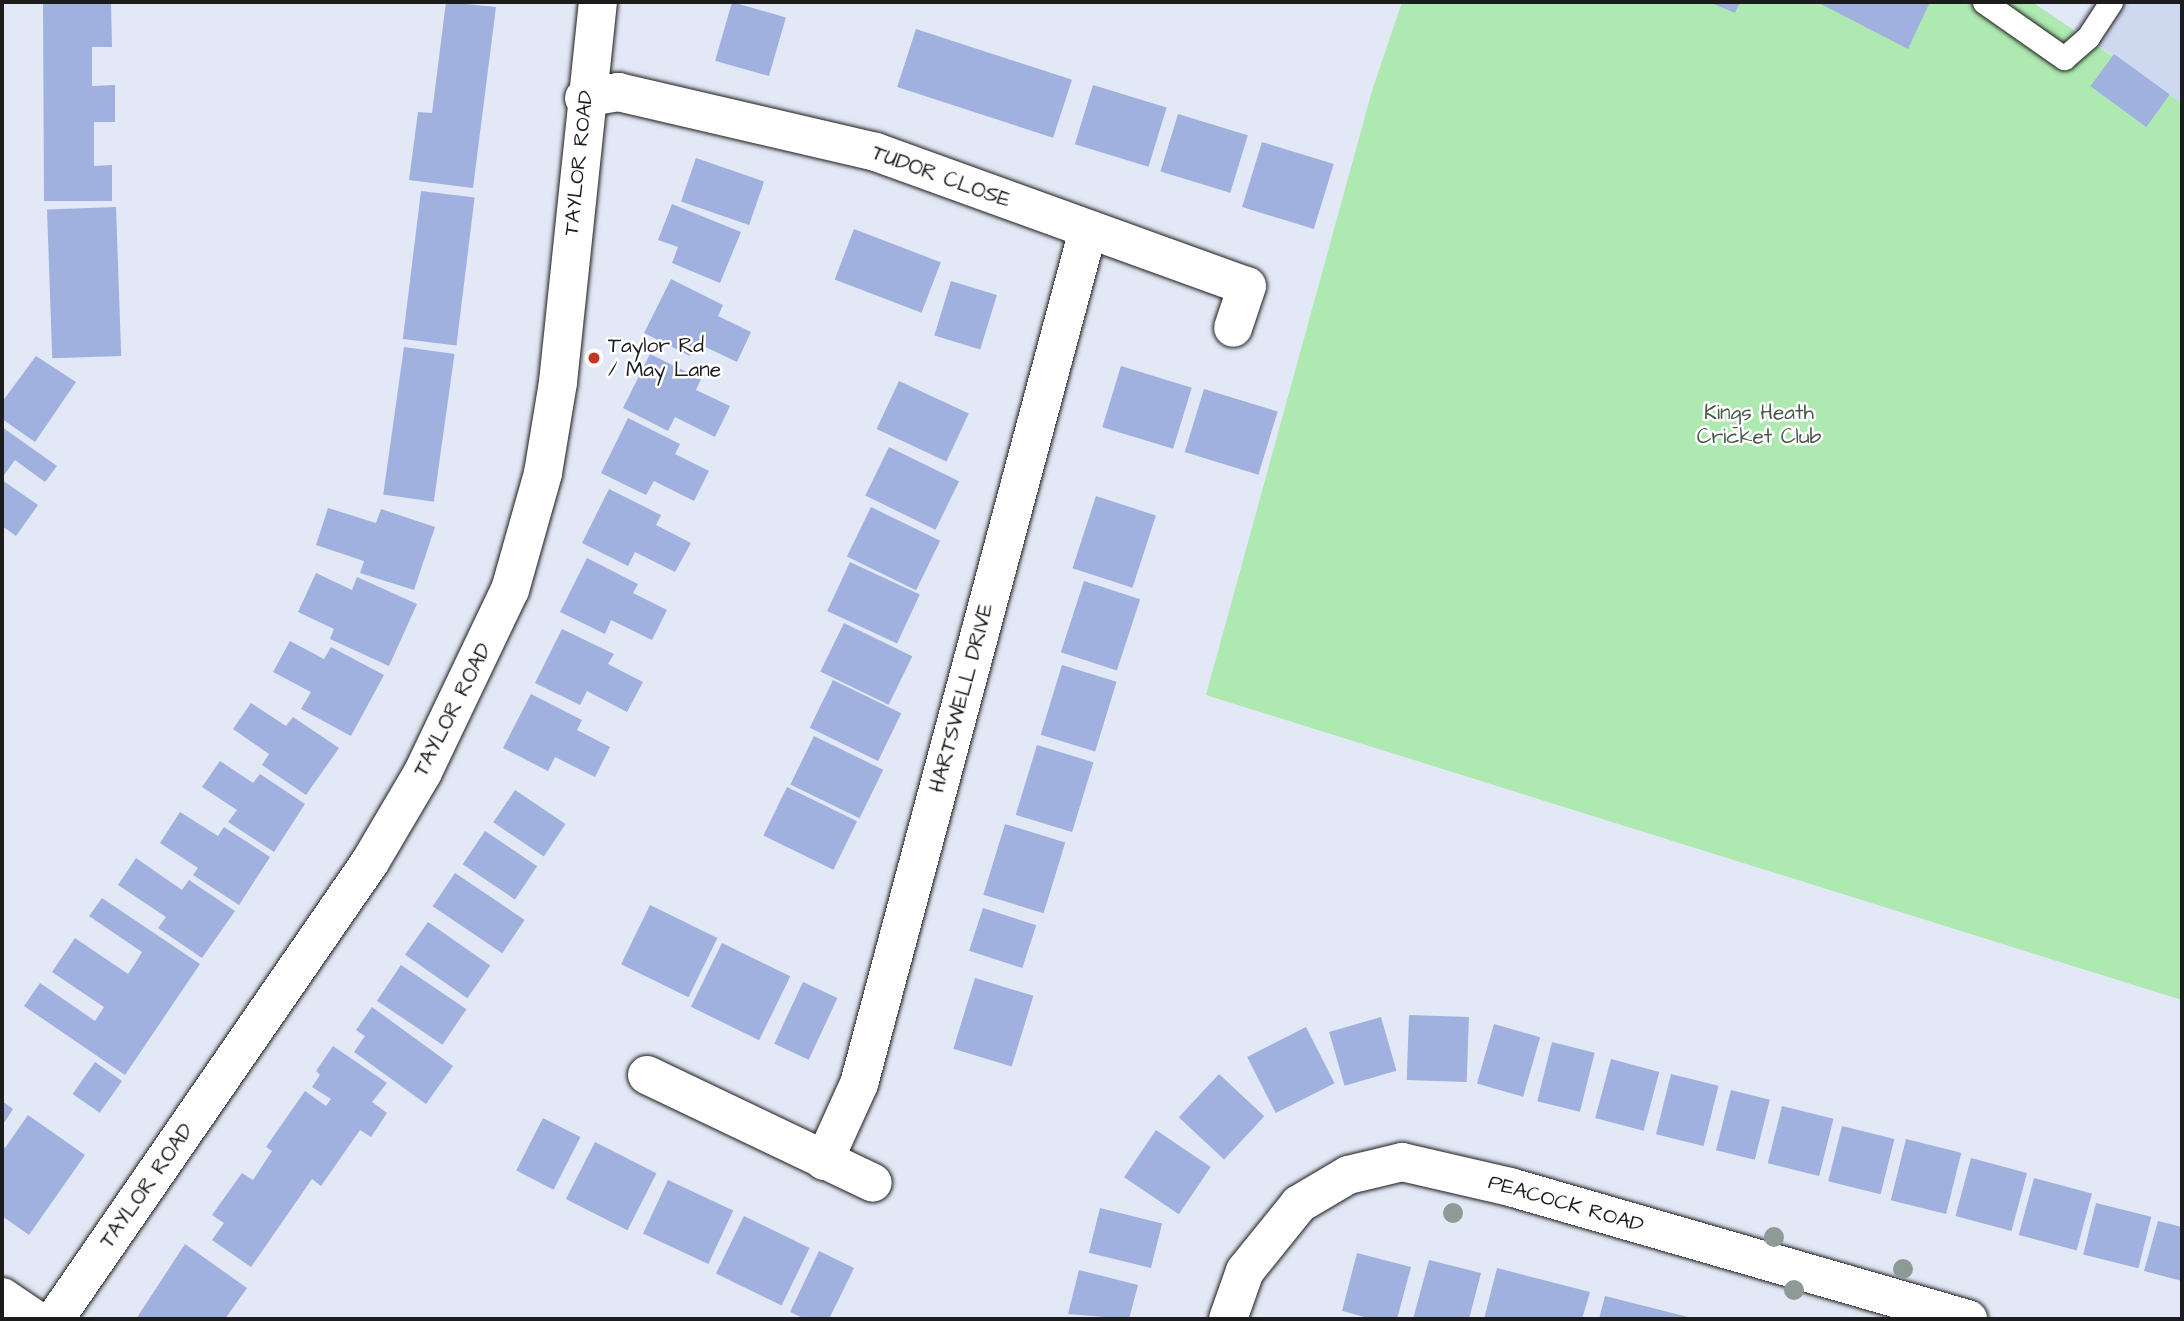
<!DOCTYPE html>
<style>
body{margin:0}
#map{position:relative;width:2184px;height:1321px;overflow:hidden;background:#e2e8f6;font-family:"Architects Daughter",sans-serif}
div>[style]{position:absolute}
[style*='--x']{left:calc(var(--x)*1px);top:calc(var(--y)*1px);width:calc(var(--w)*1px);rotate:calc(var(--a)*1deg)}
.built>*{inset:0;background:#ced8ef}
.green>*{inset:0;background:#ade9b0}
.building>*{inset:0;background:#a0b1e0;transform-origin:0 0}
.roads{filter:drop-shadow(0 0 2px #1c1c1c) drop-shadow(0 0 2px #1c1c1c)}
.service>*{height:23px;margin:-11.5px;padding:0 11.5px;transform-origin:11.5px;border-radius:11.5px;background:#fff}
.minor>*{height:38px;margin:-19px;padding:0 19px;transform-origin:19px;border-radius:19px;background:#fff}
.tertiary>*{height:38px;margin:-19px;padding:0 19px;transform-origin:19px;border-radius:19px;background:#fff}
.trees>*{width:20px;height:20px;margin:-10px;border-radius:50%;background:#8d9a96}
.dots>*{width:19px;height:19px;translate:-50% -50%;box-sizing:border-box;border:4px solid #fff;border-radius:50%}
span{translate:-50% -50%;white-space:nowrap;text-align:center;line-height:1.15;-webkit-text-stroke:5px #fff;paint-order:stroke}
.street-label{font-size:21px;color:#1c1c1c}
.poi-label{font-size:21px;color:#1c1c1c}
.left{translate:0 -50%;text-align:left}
.park-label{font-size:21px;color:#485a48}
.frame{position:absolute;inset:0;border:4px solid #1c1c1c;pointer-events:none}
</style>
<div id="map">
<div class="built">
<i style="clip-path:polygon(2092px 2px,2182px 2px,2182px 103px,2074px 29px)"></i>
</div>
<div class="green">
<i style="clip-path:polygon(1402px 2px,2032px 2px,2182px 103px,2182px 1000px,1206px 695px,1372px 91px)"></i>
</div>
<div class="building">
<i style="clip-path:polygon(43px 2px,111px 2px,112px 47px,92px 47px,92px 86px,115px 85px,115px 122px,94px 122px,94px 166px,112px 165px,112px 201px,44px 201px)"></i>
<i style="clip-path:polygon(446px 2px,496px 7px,473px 188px,409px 180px,418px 112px,432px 113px)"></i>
<i style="left:732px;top:2px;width:56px;height:61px;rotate:16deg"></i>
<i style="clip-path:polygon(1709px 2px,1740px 2px,1735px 13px)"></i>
<i style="clip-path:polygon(1817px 2px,1930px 2px,1908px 49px)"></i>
<i style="left:916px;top:29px;width:164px;height:61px;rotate:18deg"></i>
<i style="left:2114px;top:54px;width:69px;height:40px;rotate:36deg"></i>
<i style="left:1093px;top:85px;width:77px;height:62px;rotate:17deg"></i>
<i style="left:1178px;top:114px;width:73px;height:60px;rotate:17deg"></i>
<i style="left:1262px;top:142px;width:75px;height:68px;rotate:17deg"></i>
<i style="left:696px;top:158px;width:72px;height:46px;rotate:19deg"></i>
<i style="left:421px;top:191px;width:54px;height:149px;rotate:7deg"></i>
<i style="clip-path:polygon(672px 204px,741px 232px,720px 283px,672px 263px,678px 247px,658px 240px)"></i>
<i style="left:116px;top:207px;width:149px;height:69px;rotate:88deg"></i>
<i style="left:854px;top:229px;width:93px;height:54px;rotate:21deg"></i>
<i style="clip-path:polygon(671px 279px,723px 305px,718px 316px,751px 332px,737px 362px,697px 343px,690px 356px,644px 333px)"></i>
<i style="left:951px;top:281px;width:48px;height:57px;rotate:17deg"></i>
<i style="left:404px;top:347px;width:51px;height:149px;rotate:8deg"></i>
<i style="clip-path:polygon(650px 354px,701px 379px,696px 390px,730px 406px,715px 437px,675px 417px,668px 431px,623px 408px)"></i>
<i style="clip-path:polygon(36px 356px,76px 382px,35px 442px,2px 419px,2px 402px)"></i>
<i style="left:1121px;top:366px;width:74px;height:64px;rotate:17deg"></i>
<i style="left:899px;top:381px;width:77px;height:53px;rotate:25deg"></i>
<i style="left:1204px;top:389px;width:77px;height:66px;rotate:17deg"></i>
<i style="clip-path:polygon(628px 418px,680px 444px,675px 454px,709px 471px,694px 501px,654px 481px,646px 495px,601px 473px)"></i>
<i style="clip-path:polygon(2px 427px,57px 466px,45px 482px,15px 460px,2px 478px)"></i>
<i style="left:889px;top:447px;width:78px;height:54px;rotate:26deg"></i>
<i style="clip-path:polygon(2px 480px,38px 505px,16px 536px,2px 526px)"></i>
<i style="clip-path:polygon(609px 489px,661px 515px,656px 525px,691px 543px,675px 572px,635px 552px,628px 566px,582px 543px)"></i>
<i style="left:1096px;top:496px;width:63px;height:76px;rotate:18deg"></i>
<i style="left:871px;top:507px;width:77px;height:55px;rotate:26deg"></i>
<i style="clip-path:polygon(328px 508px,376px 523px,381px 509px,435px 527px,414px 590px,360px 573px,364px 561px,316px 545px)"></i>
<i style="clip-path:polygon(587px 558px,638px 584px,633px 593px,667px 610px,652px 640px,611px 620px,605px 634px,560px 612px)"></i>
<i style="left:850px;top:562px;width:77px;height:54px;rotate:25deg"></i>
<i style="clip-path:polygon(316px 573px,352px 590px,357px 577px,417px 604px,389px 666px,330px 639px,334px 629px,298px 612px)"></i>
<i style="left:1084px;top:581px;width:59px;height:75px;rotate:18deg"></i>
<i style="left:844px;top:623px;width:76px;height:54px;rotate:26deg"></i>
<i style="clip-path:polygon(562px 629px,614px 654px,608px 664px,643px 682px,627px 712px,587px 691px,580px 705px,535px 683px)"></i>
<i style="clip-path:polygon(290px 641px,324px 659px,331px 647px,384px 675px,351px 736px,301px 709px,311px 692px,273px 672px)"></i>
<i style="left:1062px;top:665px;width:57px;height:73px;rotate:17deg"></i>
<i style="left:833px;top:680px;width:76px;height:53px;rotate:26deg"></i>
<i style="clip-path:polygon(531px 694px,582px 720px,577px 730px,610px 747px,595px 777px,555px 757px,548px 771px,503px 748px)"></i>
<i style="clip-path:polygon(251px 703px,286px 726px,293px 717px,339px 748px,306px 795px,262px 765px,269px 754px,233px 729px)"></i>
<i style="left:814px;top:736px;width:77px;height:54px;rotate:26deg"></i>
<i style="left:1037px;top:745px;width:59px;height:73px;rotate:17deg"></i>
<i style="clip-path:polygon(220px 761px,253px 783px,260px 774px,305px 804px,274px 852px,228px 822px,237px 810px,202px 787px)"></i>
<i style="left:787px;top:787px;width:78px;height:54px;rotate:26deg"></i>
<i style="left:515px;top:790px;width:61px;height:39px;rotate:34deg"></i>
<i style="clip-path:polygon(180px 812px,218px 836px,224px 827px,270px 857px,239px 905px,193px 875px,198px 868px,160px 843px)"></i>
<i style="left:1005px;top:824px;width:63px;height:74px;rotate:17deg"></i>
<i style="left:485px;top:831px;width:63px;height:40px;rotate:34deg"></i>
<i style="clip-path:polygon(136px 858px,182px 890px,189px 880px,235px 911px,202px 958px,158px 928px,166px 917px,118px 885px)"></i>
<i style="left:455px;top:873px;width:84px;height:40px;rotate:34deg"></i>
<i style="clip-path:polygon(102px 898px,200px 964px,125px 1075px,24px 1006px,40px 983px,95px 1021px,104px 1007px,52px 972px,75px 938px,128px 974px,136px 962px,142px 952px,89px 916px)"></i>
<i style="left:650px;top:905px;width:75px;height:66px;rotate:26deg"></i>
<i style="left:983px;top:908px;width:56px;height:45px;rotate:18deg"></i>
<i style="left:428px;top:922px;width:76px;height:40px;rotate:35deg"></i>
<i style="left:722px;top:943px;width:76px;height:71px;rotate:26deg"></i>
<i style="left:401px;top:965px;width:79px;height:43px;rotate:34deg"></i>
<i style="left:975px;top:978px;width:61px;height:74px;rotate:17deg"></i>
<i style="left:803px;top:982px;width:38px;height:68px;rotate:25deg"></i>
<i style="clip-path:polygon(372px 1007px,453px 1066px,426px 1104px,354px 1052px,365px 1036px,356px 1030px)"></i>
<i style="left:1409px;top:1015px;width:60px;height:65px;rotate:2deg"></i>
<i style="left:1381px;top:1017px;width:56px;height:54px;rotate:74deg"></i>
<i style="left:1494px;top:1024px;width:48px;height:62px;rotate:16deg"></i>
<i style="left:1306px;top:1027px;width:63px;height:66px;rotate:63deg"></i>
<i style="left:1552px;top:1042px;width:44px;height:61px;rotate:14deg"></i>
<i style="clip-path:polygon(333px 1046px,387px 1083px,372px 1102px,387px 1113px,371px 1137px,360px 1130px,321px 1186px,312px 1179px,251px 1267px,212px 1240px,224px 1223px,212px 1215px,242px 1173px,253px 1180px,272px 1151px,266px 1147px,305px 1091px,326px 1106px,331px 1099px,312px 1087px,320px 1075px,316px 1071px)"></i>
<i style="left:1611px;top:1059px;width:50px;height:61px;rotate:15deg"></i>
<i style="left:95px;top:1062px;width:33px;height:39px;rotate:35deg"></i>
<i style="left:1219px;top:1074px;width:62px;height:59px;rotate:43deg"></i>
<i style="left:1671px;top:1074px;width:49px;height:62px;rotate:14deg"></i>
<i style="left:1731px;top:1090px;width:40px;height:62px;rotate:14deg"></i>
<i style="clip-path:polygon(2px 1101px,13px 1109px,2px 1126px)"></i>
<i style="left:1782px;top:1106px;width:53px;height:59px;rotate:14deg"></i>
<i style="clip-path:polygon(28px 1115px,85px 1155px,29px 1235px,2px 1216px,2px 1145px,5px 1148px)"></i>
<i style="left:543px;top:1118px;width:42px;height:59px;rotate:27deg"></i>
<i style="left:1842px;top:1126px;width:54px;height:57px;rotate:14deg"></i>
<i style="left:1156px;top:1130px;width:66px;height:57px;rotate:34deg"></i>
<i style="left:1906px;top:1139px;width:57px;height:63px;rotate:14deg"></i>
<i style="left:595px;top:1142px;width:69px;height:64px;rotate:27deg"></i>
<i style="left:1971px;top:1158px;width:58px;height:60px;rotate:15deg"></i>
<i style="left:2034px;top:1178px;width:60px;height:59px;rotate:15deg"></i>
<i style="left:668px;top:1180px;width:72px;height:59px;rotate:25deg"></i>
<i style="left:2096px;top:1203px;width:57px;height:53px;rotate:14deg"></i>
<i style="left:1100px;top:1208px;width:64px;height:46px;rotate:14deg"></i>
<i style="left:744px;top:1216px;width:73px;height:64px;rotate:26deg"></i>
<i style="clip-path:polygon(2158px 1221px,2182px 1227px,2182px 1281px,2144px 1271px)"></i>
<i style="clip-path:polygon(185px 1244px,247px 1288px,225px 1319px,136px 1319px)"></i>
<i style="clip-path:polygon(819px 1251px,854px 1268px,829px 1319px,805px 1319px,790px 1312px)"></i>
<i style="clip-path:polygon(1357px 1253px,1411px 1267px,1397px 1319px,1372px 1319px,1342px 1311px)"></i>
<i style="clip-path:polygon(1429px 1260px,1481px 1273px,1469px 1319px,1413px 1319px)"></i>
<i style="clip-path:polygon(1497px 1268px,1590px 1292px,1582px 1319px,1484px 1319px)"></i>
<i style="clip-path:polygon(1079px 1270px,1138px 1285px,1129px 1319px,1068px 1314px)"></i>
<i style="clip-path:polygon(1605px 1296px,1692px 1318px,1692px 1319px,1599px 1319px)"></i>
</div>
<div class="roads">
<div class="service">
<i style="--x:1984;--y:2;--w:98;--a:35"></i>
<i style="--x:2064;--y:58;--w:32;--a:-41"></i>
<i style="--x:2088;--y:37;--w:42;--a:-56.7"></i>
</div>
<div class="minor">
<i style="--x:584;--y:98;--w:35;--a:-10"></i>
<i style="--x:618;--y:92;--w:265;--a:13.1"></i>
<i style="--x:876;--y:152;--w:394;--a:19.9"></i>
<i style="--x:1247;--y:286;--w:44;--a:108.4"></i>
<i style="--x:647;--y:1075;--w:250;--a:25.5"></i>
<i style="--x:824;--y:1161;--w:85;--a:-65.6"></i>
<i style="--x:859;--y:1084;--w:884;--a:-74.99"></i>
<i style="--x:2;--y:1297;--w:40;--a:34"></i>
<i style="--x:1228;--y:1319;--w:51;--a:-70.5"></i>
<i style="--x:1245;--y:1271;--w:86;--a:-51.1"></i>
<i style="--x:1299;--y:1204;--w:57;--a:-30.6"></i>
<i style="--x:1348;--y:1175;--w:56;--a:-13.5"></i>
<i style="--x:1402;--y:1162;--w:111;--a:13"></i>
<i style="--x:1510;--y:1187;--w:477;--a:16.1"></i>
</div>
<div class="tertiary">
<i style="--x:55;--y:1319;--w:555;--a:-55.42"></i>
<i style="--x:370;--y:862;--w:104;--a:-59.5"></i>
<i style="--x:423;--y:772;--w:202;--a:-64.5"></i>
<i style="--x:510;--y:590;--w:122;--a:-74.2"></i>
<i style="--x:543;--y:473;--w:92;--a:-80.6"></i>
<i style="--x:558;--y:382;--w:382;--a:-84"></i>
</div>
</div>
<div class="trees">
<i style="left:1453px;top:1213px"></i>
<i style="left:1774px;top:1237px"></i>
<i style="left:1903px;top:1269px"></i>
<i style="left:1794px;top:1290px"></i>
</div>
<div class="dots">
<i style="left:594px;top:358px;background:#c8321e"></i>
</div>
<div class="street-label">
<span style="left:579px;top:163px;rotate:-84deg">TAYLOR ROAD</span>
<span style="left:941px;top:177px;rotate:20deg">TUDOR CLOSE</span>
<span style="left:962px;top:698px;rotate:-75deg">HARTSWELL DRIVE</span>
<span style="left:453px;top:710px;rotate:-63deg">TAYLOR ROAD</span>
<span style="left:147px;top:1186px;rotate:-55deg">TAYLOR ROAD</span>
<span style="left:1566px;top:1204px;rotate:16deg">PEACOCK ROAD</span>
</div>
<div class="poi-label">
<span class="left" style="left:608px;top:358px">Taylor Rd<br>/ May Lane</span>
</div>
<div class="park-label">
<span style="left:1759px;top:425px">Kings Heath<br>Cricket Club</span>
</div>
<div class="frame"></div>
</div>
